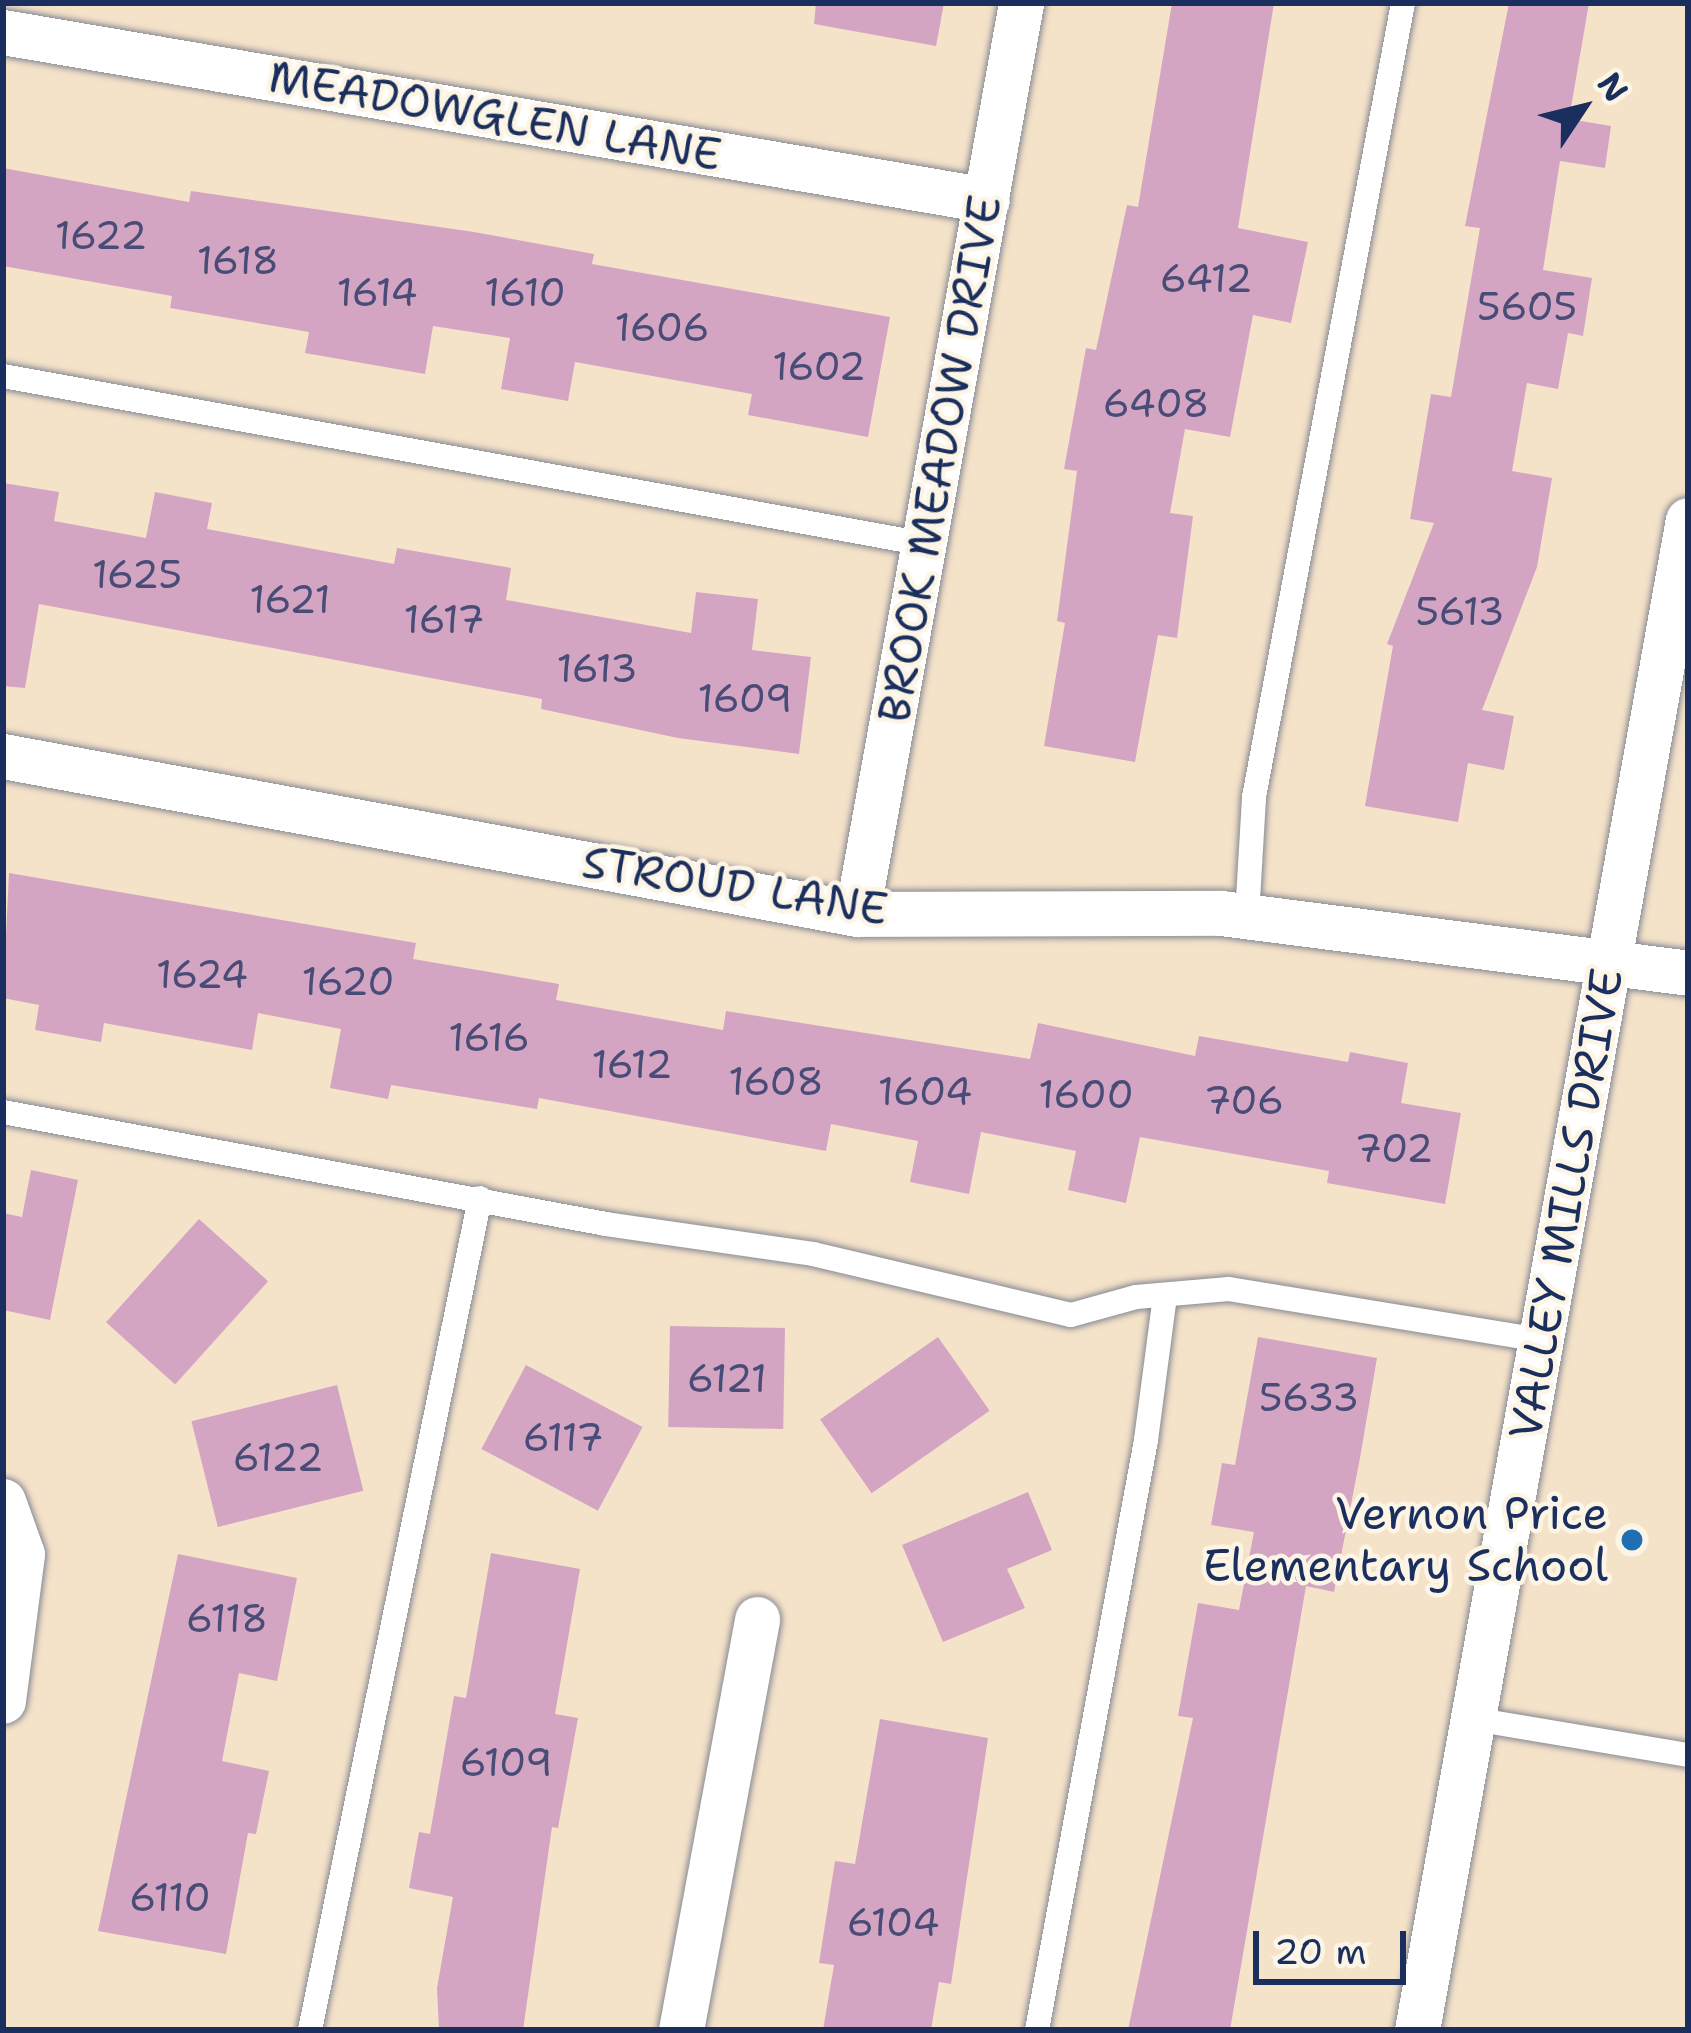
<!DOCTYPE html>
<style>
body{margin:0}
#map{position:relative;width:1691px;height:2033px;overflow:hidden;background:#f5e3c9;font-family:"Shantell Sans",sans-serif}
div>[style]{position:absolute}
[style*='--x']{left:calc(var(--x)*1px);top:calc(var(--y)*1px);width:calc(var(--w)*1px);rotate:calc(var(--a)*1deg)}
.building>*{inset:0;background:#d4a5c3;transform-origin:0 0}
.roads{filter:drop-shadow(0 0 3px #888994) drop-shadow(0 0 3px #888994)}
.lane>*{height:24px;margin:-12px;padding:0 12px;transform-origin:12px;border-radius:12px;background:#fff}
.street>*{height:45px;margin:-22.5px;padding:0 22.5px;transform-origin:22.5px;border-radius:22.5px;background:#fff}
.dots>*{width:33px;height:33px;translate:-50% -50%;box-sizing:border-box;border:6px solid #fcf5e5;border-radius:50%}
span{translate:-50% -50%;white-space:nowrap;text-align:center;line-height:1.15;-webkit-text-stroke:9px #fcf5e5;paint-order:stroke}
.number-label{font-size:39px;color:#494c77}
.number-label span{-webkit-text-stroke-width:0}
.street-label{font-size:45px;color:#1b2f5e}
.poi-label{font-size:45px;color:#1b2f5e}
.right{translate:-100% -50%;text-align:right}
.frame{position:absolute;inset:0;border:6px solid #1b2f5e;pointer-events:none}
.north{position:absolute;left:1523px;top:48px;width:120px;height:120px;-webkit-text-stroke:9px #fcf5e5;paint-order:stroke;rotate:55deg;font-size:33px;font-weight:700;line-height:48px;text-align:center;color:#1b2f5e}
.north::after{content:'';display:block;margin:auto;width:42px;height:54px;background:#1b2f5e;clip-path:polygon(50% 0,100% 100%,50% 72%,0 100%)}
.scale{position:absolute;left:1253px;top:1931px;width:153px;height:54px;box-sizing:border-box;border:6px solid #1b2f5e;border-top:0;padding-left:15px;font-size:36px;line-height:42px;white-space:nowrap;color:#1b2f5e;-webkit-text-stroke:9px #fcf5e5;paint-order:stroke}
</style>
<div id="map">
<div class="building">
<i style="clip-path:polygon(816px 3px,944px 3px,936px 46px,814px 24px)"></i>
<i style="clip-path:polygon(1172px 3px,1274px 3px,1238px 228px,1308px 242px,1291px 323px,1253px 315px,1230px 437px,1185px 429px,1170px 513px,1193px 516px,1177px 638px,1158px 635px,1135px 762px,1044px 746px,1065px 623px,1057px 621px,1077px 471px,1064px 469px,1086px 348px,1096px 350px,1127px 205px,1138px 207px)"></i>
<i style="clip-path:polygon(1509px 3px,1589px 3px,1569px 119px,1611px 126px,1605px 168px,1560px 161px,1543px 270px,1592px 278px,1583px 336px,1568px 333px,1558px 389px,1527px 383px,1512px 471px,1552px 478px,1537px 567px,1482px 710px,1514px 716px,1504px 770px,1468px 763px,1458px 822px,1365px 806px,1393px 646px,1387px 644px,1434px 523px,1410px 519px,1431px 394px,1451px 397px,1480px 228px,1465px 226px)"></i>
<i style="clip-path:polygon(3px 168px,189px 202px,191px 191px,474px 232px,594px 254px,592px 264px,890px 317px,868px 437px,748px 415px,752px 394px,575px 362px,568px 401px,501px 389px,510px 338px,433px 326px,425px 374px,305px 353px,309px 332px,170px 308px,172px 296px,3px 266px)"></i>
<i style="clip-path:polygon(3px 483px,59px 492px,54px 521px,146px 538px,155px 492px,212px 503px,207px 529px,394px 564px,397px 548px,511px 568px,506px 600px,691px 633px,696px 592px,758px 599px,752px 650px,811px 657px,799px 754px,678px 738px,541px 709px,542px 699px,39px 604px,25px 688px,3px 686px)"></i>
<i style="clip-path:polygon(9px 873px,416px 943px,413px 959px,559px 984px,556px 1000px,723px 1030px,726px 1011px,1030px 1059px,1038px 1023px,1195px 1056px,1199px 1036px,1348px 1062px,1350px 1052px,1408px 1063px,1401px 1103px,1461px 1113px,1445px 1204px,1327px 1183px,1329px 1171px,1140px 1137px,1126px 1203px,1068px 1190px,1076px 1151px,981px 1132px,969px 1194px,910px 1182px,918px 1141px,831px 1124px,826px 1151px,539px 1098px,537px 1109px,391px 1085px,388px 1099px,330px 1088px,341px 1029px,258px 1013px,252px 1050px,104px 1023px,101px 1042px,35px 1030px,39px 1005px,3px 998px)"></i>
<i style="clip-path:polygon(31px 1170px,78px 1180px,50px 1320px,3px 1310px,3px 1213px,22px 1217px)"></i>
<i style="left:199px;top:1219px;width:93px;height:139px;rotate:42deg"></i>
<i style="left:670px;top:1326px;width:115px;height:101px;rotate:1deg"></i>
<i style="left:938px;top:1337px;width:90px;height:144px;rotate:55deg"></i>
<i style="clip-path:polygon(1258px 1337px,1377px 1358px,1360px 1458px,1334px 1592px,1306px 1586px,1230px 2030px,1128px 2030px,1193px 1718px,1178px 1716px,1198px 1603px,1239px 1610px,1254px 1532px,1211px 1525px,1222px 1463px,1235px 1465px)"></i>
<i style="left:526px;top:1365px;width:132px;height:95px;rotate:28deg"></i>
<i style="left:337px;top:1385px;width:109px;height:150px;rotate:76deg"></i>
<i style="clip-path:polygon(1028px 1492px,1052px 1550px,1007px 1569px,1025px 1608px,943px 1642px,902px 1545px)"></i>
<i style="clip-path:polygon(491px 1553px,580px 1569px,555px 1714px,578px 1718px,558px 1828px,552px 1827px,523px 2030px,439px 2030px,437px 1988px,453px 1897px,409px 1888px,419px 1832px,430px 1834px,454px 1696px,466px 1698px)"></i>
<i style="clip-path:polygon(178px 1554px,297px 1578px,277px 1681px,239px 1673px,222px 1761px,269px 1771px,256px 1834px,248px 1833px,226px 1954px,98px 1931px)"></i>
<i style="clip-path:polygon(880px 1719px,988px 1738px,951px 1984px,939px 1982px,931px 2030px,823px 2030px,834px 1965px,819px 1963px,835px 1861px,855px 1864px)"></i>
</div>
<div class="roads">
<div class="lane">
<i style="--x:3;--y:376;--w:937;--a:10.33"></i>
<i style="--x:1247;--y:916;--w:119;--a:-86.6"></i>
<i style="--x:1254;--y:797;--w:808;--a:-79.37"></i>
<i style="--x:3;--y:1112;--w:613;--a:10.52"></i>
<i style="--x:606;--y:1224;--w:209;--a:8.2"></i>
<i style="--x:813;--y:1254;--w:265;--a:13.3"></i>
<i style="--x:1071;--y:1315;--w:67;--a:-15.5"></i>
<i style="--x:1136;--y:1297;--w:93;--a:-4.9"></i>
<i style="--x:1229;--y:1289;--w:316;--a:9.3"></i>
<i style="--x:1473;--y:1719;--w:218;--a:9.5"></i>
<i style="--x:310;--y:2030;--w:849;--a:-78.45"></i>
<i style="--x:1037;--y:2030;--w:600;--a:-79.53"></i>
<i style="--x:1146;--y:1440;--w:146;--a:-82.5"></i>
</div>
<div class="street">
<i style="--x:3;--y:32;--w:998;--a:9.69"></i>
<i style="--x:3;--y:756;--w:868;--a:10.48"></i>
<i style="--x:857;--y:914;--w:364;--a:-0.2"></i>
<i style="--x:1221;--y:913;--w:471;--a:7.3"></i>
<i style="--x:857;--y:914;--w:926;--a:-79.79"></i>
<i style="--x:3;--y:1501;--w:56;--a:70.3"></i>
<i style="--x:22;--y:1554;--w:148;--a:97.4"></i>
<i style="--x:681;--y:2030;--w:418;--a:-79.5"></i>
<i style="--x:1417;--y:2030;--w:1534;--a:-79.83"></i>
</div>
</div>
<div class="dots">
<i style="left:1632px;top:1540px;background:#1f6fb2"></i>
</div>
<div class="number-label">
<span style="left:101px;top:235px">1622</span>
<span style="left:238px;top:260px">1618</span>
<span style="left:1206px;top:278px">6412</span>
<span style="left:377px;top:292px">1614</span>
<span style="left:525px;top:292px">1610</span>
<span style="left:1527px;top:306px">5605</span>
<span style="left:662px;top:327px">1606</span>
<span style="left:819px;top:366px">1602</span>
<span style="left:1156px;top:403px">6408</span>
<span style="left:137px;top:574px">1625</span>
<span style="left:290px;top:599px">1621</span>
<span style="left:1460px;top:611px">5613</span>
<span style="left:444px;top:619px">1617</span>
<span style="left:597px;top:668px">1613</span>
<span style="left:745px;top:698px">1609</span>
<span style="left:202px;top:974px">1624</span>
<span style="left:348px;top:981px">1620</span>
<span style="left:489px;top:1037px">1616</span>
<span style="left:632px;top:1064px">1612</span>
<span style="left:776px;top:1081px">1608</span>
<span style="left:925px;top:1091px">1604</span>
<span style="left:1086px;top:1094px">1600</span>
<span style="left:1244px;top:1100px">706</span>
<span style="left:1394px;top:1148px">702</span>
<span style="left:727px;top:1378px">6121</span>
<span style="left:1309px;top:1397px">5633</span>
<span style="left:563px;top:1437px">6117</span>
<span style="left:278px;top:1457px">6122</span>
<span style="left:227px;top:1618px">6118</span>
<span style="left:506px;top:1762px">6109</span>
<span style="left:170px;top:1897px">6110</span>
<span style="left:893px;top:1922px">6104</span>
</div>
<div class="street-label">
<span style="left:495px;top:116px;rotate:10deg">MEADOWGLEN LANE</span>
<span style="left:940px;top:459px;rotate:-80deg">BROOK MEADOW DRIVE</span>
<span style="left:735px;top:886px;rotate:9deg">STROUD LANE</span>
<span style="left:1566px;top:1204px;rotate:-80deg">VALLEY MILLS DRIVE</span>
</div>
<div class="poi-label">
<span class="right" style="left:1608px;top:1540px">Vernon Price<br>Elementary School</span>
</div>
<div class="frame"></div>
<div class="north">N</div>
<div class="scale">20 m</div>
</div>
